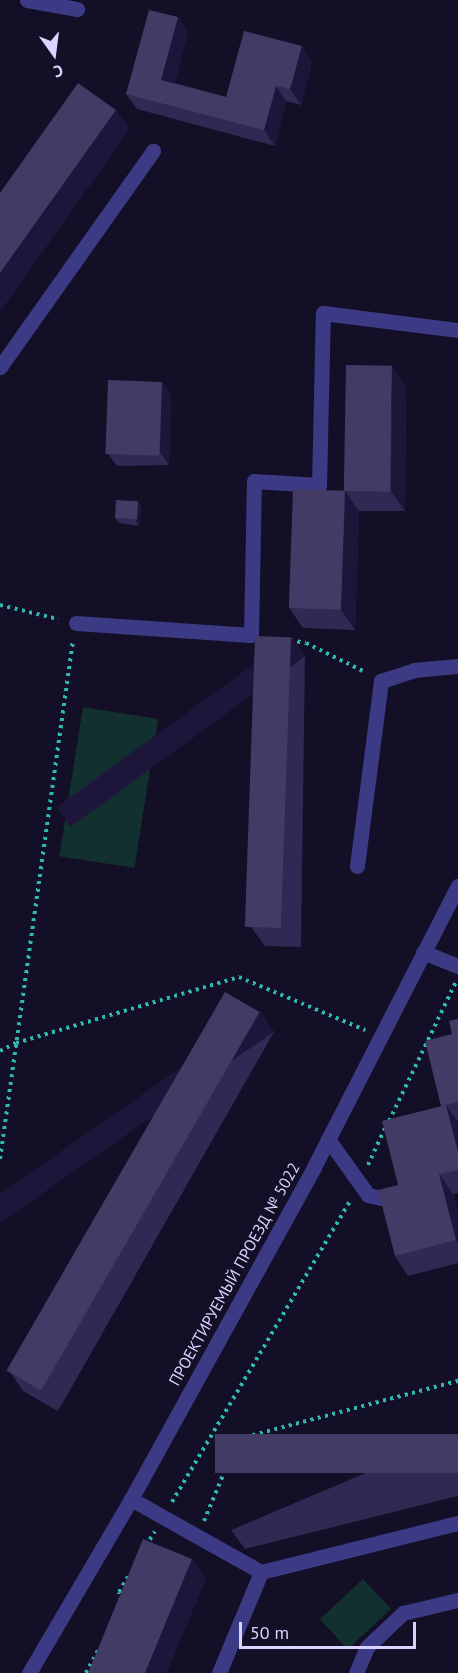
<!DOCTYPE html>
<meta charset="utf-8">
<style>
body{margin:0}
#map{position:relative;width:458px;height:1673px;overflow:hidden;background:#130f26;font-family:"PT Sans",sans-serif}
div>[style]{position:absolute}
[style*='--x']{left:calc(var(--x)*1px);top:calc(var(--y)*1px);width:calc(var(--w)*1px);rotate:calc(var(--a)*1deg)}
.green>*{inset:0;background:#12302f;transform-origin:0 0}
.path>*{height:4px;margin-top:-2px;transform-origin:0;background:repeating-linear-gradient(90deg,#2fb8b0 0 3px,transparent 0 7.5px)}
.minor>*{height:15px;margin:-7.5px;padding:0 7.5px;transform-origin:7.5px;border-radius:7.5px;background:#3d3a85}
.wall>*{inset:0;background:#312854}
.shaded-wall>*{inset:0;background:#1d163a;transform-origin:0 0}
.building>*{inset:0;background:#433a66;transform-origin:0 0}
span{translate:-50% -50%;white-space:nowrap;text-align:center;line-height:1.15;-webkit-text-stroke:4.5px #130f26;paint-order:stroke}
.street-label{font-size:16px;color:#d9d4ff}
.north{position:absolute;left:24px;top:24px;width:60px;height:60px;-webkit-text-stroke:4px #130f26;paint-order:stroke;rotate:166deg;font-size:16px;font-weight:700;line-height:24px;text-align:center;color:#d9d4ff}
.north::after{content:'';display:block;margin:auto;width:21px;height:27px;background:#d9d4ff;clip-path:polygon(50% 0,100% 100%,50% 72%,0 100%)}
.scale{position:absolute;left:239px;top:1622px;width:177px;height:27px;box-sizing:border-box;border:3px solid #d9d4ff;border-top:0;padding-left:8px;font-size:18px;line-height:21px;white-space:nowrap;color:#d9d4ff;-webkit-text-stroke:4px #130f26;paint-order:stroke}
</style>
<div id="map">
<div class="green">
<i style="left:83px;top:707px;width:76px;height:151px;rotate:9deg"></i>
<i style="left:363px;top:1579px;width:41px;height:59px;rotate:47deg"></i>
</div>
<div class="path">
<i style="--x:0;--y:605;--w:60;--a:13.6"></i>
<i style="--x:290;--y:640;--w:16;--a:11"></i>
<i style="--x:306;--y:643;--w:66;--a:26.2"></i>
<i style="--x:0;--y:1051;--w:18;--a:-27"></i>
<i style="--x:16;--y:1043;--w:233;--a:-16.5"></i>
<i style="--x:239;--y:977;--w:137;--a:22.8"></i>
<i style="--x:389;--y:1121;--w:154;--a:-64.3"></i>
<i style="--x:0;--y:1159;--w:524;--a:-81.99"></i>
<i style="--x:368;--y:1165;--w:41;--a:-65.3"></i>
<i style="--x:172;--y:1502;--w:350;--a:-59.4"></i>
<i style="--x:204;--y:1521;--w:89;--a:-67.5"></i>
<i style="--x:238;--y:1439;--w:228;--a:-14.8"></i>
<i style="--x:146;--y:1546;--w:17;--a:-59"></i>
<i style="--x:121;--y:1601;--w:9;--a:-103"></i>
<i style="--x:119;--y:1592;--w:22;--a:-60"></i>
<i style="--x:86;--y:1673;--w:26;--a:-62"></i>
</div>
<div class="minor">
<i style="--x:27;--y:0;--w:51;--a:10.2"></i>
<i style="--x:0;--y:367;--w:265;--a:-54.7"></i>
<i style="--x:76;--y:623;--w:175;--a:3.9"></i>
<i style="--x:251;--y:635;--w:154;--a:-88.9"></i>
<i style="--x:254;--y:481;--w:65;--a:3.5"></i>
<i style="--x:319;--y:485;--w:172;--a:-88.7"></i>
<i style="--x:323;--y:313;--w:136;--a:7.2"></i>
<i style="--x:357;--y:866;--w:187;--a:-82.6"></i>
<i style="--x:381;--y:681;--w:35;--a:-18"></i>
<i style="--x:414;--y:670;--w:44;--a:-5.2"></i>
<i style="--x:423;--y:952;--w:38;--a:22"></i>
<i style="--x:328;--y:1139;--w:69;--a:54.5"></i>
<i style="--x:368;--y:1195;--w:13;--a:13"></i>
<i style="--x:381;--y:1198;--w:12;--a:-14"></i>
<i style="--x:131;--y:1499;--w:149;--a:29.3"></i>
<i style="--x:29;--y:1673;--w:202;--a:-59.6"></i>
<i style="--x:131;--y:1499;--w:379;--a:-61.1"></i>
<i style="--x:314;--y:1167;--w:316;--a:-62.9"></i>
<i style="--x:219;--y:1673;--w:109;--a:-67.4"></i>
<i style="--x:261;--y:1572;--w:203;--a:-14"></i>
<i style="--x:356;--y:1673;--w:28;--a:-67"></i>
<i style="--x:367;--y:1647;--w:50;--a:-43.4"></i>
<i style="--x:403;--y:1613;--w:57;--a:-13.3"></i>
</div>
<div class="wall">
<i style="clip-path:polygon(178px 17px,188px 32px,175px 83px,226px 97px,312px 61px,301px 105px,286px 101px,275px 146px,137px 109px,126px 94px)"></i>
<i style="clip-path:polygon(162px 382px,171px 394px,169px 465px,117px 466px,108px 454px)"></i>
<i style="clip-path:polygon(406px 386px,405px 511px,359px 511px,355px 630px,303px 628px,289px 608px,345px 491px)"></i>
<i style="clip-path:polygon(138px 501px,141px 506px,139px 526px,119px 523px,115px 518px)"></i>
<i style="clip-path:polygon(291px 637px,305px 656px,301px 947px,265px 946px,251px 927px)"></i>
<i style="clip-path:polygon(260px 1012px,274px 1032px,58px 1411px,23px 1391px,10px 1372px)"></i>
<i style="clip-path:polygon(458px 1019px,458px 1120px,457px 1120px,458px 1122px,458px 1193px,453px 1194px,458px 1213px,458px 1263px,408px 1276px,395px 1256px,398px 1185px,441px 1106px,452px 1034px)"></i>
<i style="clip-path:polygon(458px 1434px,458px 1496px,245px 1549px,231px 1530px)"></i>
</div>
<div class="shaded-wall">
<i style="clip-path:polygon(178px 17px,188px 32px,172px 95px,161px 80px)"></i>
<i style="clip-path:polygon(302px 46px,312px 61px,301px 105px,290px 89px)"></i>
<i style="clip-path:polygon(276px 86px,286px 101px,275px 146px,264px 130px)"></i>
<i style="clip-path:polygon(116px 110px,130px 129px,0 312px,0 273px)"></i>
<i style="clip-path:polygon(392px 366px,406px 386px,405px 511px,391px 491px)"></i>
<i style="clip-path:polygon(162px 382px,171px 394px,169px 465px,160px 452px)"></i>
<i style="clip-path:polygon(345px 491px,359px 511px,355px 630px,341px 610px)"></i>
<i style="clip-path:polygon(138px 501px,141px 506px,139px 526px,136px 521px)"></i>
<i style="left:291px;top:637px;width:24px;height:290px;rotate:54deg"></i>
<i style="left:260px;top:1012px;width:24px;height:436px;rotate:55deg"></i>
<i style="clip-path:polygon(446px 1105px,458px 1122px,458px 1152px)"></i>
<i style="clip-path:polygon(439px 1174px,453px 1194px,458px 1213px,458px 1243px,456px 1240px)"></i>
<i style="clip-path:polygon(192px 1559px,206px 1579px,167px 1673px,145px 1673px)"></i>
</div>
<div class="building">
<i style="clip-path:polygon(149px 10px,178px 17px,161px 80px,226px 97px,244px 31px,302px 46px,290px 89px,276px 86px,264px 130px,126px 94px)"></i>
<i style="clip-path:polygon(78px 83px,116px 110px,0 273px,0 193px)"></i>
<i style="left:346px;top:365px;width:46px;height:126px;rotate:1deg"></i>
<i style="left:108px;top:380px;width:54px;height:74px;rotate:2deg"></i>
<i style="left:293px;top:489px;width:52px;height:119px;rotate:2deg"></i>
<i style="left:116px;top:500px;width:22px;height:18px;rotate:3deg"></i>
<i style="left:255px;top:636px;width:36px;height:291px;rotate:2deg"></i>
<i style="left:225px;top:992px;width:40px;height:437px;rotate:30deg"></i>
<i style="clip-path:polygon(458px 1019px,458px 1102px,441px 1106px,425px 1041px,452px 1034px,449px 1021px)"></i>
<i style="clip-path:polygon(446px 1105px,458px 1152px,458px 1170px,439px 1174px,456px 1240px,395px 1256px,378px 1190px,398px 1185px,382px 1121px)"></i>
<i style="left:458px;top:1434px;width:39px;height:243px;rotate:90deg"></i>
<i style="clip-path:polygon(143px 1539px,192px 1559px,145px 1673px,88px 1673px)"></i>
</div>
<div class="street-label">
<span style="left:234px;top:1274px;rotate:-61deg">ПРОЕКТИРУЕМЫЙ ПРОЕЗД № 5022</span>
</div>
<div class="north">С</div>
<div class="scale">50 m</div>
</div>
